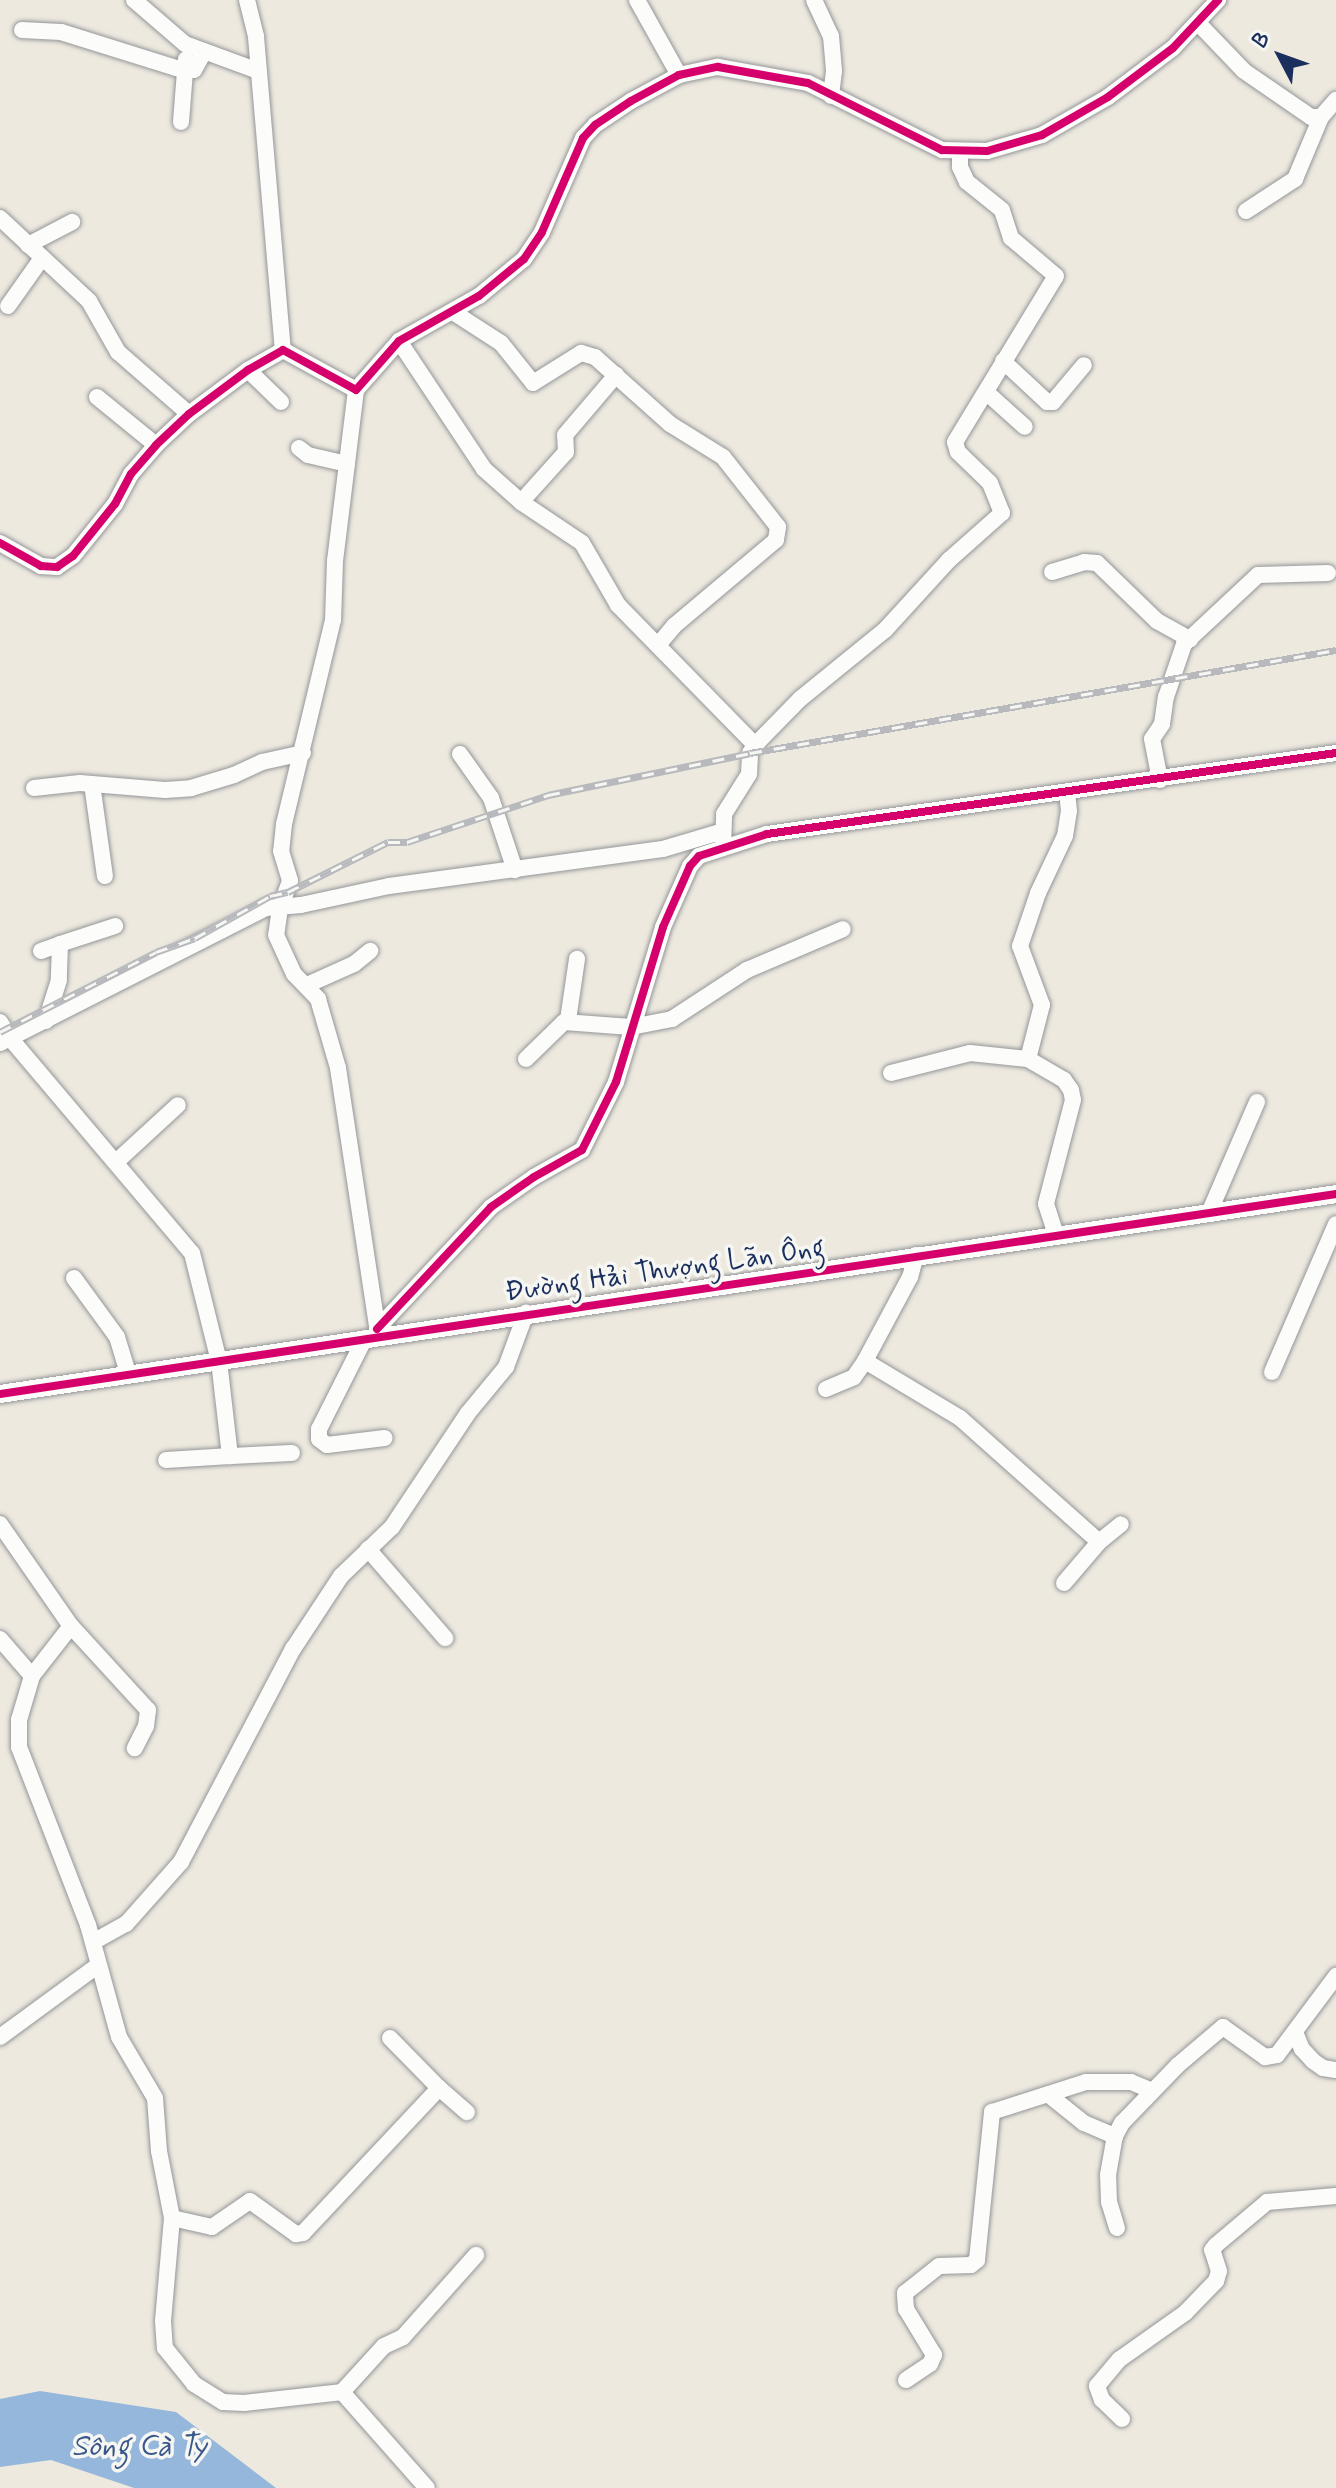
<!DOCTYPE html>
<meta charset="utf-8">
<style>
body{margin:0}
#map{position:relative;width:1336px;height:2488px;overflow:hidden;background:#ede9df;font-family:Mynerve,sans-serif}
div>[style]{position:absolute}
[style*='--x']{left:calc(var(--x)*1px);top:calc(var(--y)*1px);width:calc(var(--w)*1px);rotate:calc(var(--a)*1deg)}
.water>*{inset:0;background:#96b7dc}
.roads{filter:drop-shadow(0 0 2px #949699) drop-shadow(0 0 2px #949699)}
.minor>*{height:16px;margin:-8px;padding:0 8px;transform-origin:8px;border-radius:8px;background:#fcfcfa}
.tertiary>*{height:18px;margin:-9px;padding:0 9px;transform-origin:9px;border-radius:9px;background:#fcfcfa}
.rail>*{height:7px;margin-top:-3.5px;transform-origin:0;background:repeating-linear-gradient(90deg,#f6f6f2 0 12px,#b7b9bc 0 24px);box-sizing:border-box;border-block:2px solid #b7b9bc}
.cycleway>*{height:8px;margin:-4px;padding:0 4px;transform-origin:4px;border-radius:4px;background:#d6006c}
span{translate:-50% -50%;white-space:nowrap;text-align:center;line-height:1.15;-webkit-text-stroke:7px #f6f6f2;paint-order:stroke}
.street-label{font-size:28px;color:#1b2f5e}
.water-label{font-size:30px;color:#39578a;font-style:italic}
.north{position:absolute;left:1240px;top:16px;width:80px;height:80px;-webkit-text-stroke:6px #f6f6f2;paint-order:stroke;rotate:311deg;font-size:22px;font-weight:700;line-height:32px;text-align:center;color:#1b2f5e}
.north::after{content:'';display:block;margin:auto;width:28px;height:36px;background:#1b2f5e;clip-path:polygon(50% 0,100% 100%,50% 72%,0 100%)}
</style>
<div id="map">
<div class="water">
<i style="clip-path:polygon(40px 2391px,176px 2412px,276px 2488px,134px 2488px,51px 2460px,0 2467px,0 2399px)"></i>
</div>
<div class="roads">
<div class="minor">
<i style="--x:134;--y:0;--w:67;--a:40.8"></i>
<i style="--x:185;--y:44;--w:78;--a:20.3"></i>
<i style="--x:247;--y:0;--w:38;--a:76"></i>
<i style="--x:256;--y:37;--w:314;--a:85.1"></i>
<i style="--x:637;--y:0;--w:86;--a:60.8"></i>
<i style="--x:814;--y:0;--w:40;--a:65"></i>
<i style="--x:831;--y:36;--w:35;--a:85"></i>
<i style="--x:834;--y:71;--w:25;--a:97"></i>
<i style="--x:1198;--y:23;--w:66;--a:46.2"></i>
<i style="--x:1244;--y:71;--w:81;--a:34.5"></i>
<i style="--x:1311;--y:117;--w:10;--a:0"></i>
<i style="--x:1321;--y:117;--w:23;--a:-49"></i>
<i style="--x:22;--y:30;--w:39;--a:3"></i>
<i style="--x:61;--y:32;--w:121;--a:17.4"></i>
<i style="--x:176;--y:68;--w:18;--a:6"></i>
<i style="--x:194;--y:70;--w:21;--a:-61"></i>
<i style="--x:181;--y:122;--w:63;--a:-85.5"></i>
<i style="--x:1246;--y:211;--w:59;--a:-33.1"></i>
<i style="--x:1295;--y:179;--w:67;--a:-67.2"></i>
<i style="--x:0;--y:218;--w:122;--a:43"></i>
<i style="--x:89;--y:301;--w:59;--a:60.4"></i>
<i style="--x:118;--y:352;--w:94;--a:41.1"></i>
<i style="--x:28;--y:245;--w:50;--a:-27.6"></i>
<i style="--x:8;--y:306;--w:59;--a:-54.7"></i>
<i style="--x:453;--y:312;--w:57;--a:32.9"></i>
<i style="--x:501;--y:343;--w:51;--a:51.3"></i>
<i style="--x:533;--y:383;--w:57;--a:-32"></i>
<i style="--x:581;--y:353;--w:15;--a:16"></i>
<i style="--x:595;--y:357;--w:101;--a:41.8"></i>
<i style="--x:670;--y:424;--w:62;--a:31.9"></i>
<i style="--x:723;--y:457;--w:89;--a:51.8"></i>
<i style="--x:778;--y:527;--w:13;--a:99"></i>
<i style="--x:776;--y:540;--w:133;--a:139.9"></i>
<i style="--x:674;--y:626;--w:23;--a:130"></i>
<i style="--x:399;--y:341;--w:154;--a:56.4"></i>
<i style="--x:484;--y:469;--w:50;--a:41.7"></i>
<i style="--x:521;--y:502;--w:73;--a:33.9"></i>
<i style="--x:582;--y:543;--w:72;--a:59.9"></i>
<i style="--x:618;--y:605;--w:196;--a:45.6"></i>
<i style="--x:1003;--y:361;--w:60;--a:43"></i>
<i style="--x:1047;--y:402;--w:6;--a:0"></i>
<i style="--x:1053;--y:402;--w:48;--a:-50"></i>
<i style="--x:248;--y:370;--w:46;--a:44.1"></i>
<i style="--x:356;--y:390;--w:172;--a:97"></i>
<i style="--x:335;--y:561;--w:59;--a:91.9"></i>
<i style="--x:333;--y:620;--w:210;--a:103.5"></i>
<i style="--x:284;--y:824;--w:27;--a:96"></i>
<i style="--x:281;--y:851;--w:31;--a:73"></i>
<i style="--x:290;--y:881;--w:29;--a:110"></i>
<i style="--x:280;--y:908;--w:27;--a:98"></i>
<i style="--x:276;--y:935;--w:43;--a:65.2"></i>
<i style="--x:294;--y:974;--w:35;--a:46"></i>
<i style="--x:318;--y:999;--w:72;--a:73.8"></i>
<i style="--x:338;--y:1068;--w:269;--a:81.4"></i>
<i style="--x:986;--y:392;--w:52;--a:41.9"></i>
<i style="--x:97;--y:397;--w:76;--a:39.1"></i>
<i style="--x:299;--y:448;--w:11;--a:38"></i>
<i style="--x:308;--y:455;--w:40;--a:13"></i>
<i style="--x:521;--y:502;--w:67;--a:-48"></i>
<i style="--x:566;--y:452;--w:17;--a:-93"></i>
<i style="--x:565;--y:435;--w:79;--a:-49.6"></i>
<i style="--x:0;--y:543;--w:47;--a:29.3"></i>
<i style="--x:41;--y:566;--w:16;--a:4"></i>
<i style="--x:57;--y:567;--w:19;--a:-35"></i>
<i style="--x:73;--y:556;--w:67;--a:-51.1"></i>
<i style="--x:115;--y:504;--w:34;--a:-62"></i>
<i style="--x:131;--y:474;--w:38;--a:-49"></i>
<i style="--x:156;--y:445;--w:45;--a:-43.2"></i>
<i style="--x:189;--y:414;--w:74;--a:-36.7"></i>
<i style="--x:248;--y:370;--w:40;--a:-29.7"></i>
<i style="--x:283;--y:350;--w:83;--a:28.7"></i>
<i style="--x:356;--y:390;--w:65;--a:-48.7"></i>
<i style="--x:399;--y:341;--w:92;--a:-29.4"></i>
<i style="--x:479;--y:296;--w:58;--a:-39.4"></i>
<i style="--x:524;--y:259;--w:32;--a:-56"></i>
<i style="--x:542;--y:232;--w:103;--a:-66.4"></i>
<i style="--x:583;--y:138;--w:18;--a:-47"></i>
<i style="--x:595;--y:125;--w:43;--a:-33.7"></i>
<i style="--x:631;--y:101;--w:55;--a:-28.4"></i>
<i style="--x:679;--y:75;--w:40;--a:-12"></i>
<i style="--x:718;--y:67;--w:91;--a:10.1"></i>
<i style="--x:808;--y:83;--w:150;--a:26.6"></i>
<i style="--x:942;--y:150;--w:45;--a:1.3"></i>
<i style="--x:987;--y:151;--w:57;--a:-16.2"></i>
<i style="--x:1042;--y:135;--w:76;--a:-29.9"></i>
<i style="--x:1108;--y:97;--w:81;--a:-37"></i>
<i style="--x:1173;--y:48;--w:66;--a:-46.8"></i>
<i style="--x:1052;--y:572;--w:34;--a:-17"></i>
<i style="--x:1084;--y:562;--w:13;--a:4"></i>
<i style="--x:1097;--y:563;--w:83;--a:44"></i>
<i style="--x:1157;--y:621;--w:38;--a:29"></i>
<i style="--x:460;--y:754;--w:54;--a:54.8"></i>
<i style="--x:491;--y:798;--w:76;--a:71.6"></i>
<i style="--x:1160;--y:780;--w:42;--a:-101"></i>
<i style="--x:1152;--y:739;--w:18;--a:-56"></i>
<i style="--x:1162;--y:724;--w:27;--a:-82"></i>
<i style="--x:1166;--y:697;--w:56;--a:-71.2"></i>
<i style="--x:1184;--y:644;--w:101;--a:-43"></i>
<i style="--x:1258;--y:575;--w:70;--a:-1.6"></i>
<i style="--x:92;--y:784;--w:93;--a:82"></i>
<i style="--x:34;--y:788;--w:46;--a:-6.2"></i>
<i style="--x:80;--y:783;--w:85;--a:4.7"></i>
<i style="--x:165;--y:790;--w:26;--a:-4"></i>
<i style="--x:191;--y:788;--w:45;--a:-16.8"></i>
<i style="--x:234;--y:775;--w:31;--a:-25"></i>
<i style="--x:262;--y:762;--w:42;--a:-12.4"></i>
<i style="--x:723;--y:847;--w:33;--a:-88"></i>
<i style="--x:724;--y:814;--w:47;--a:-58"></i>
<i style="--x:749;--y:774;--w:21;--a:-87"></i>
<i style="--x:750;--y:753;--w:9;--a:-58"></i>
<i style="--x:755;--y:745;--w:64;--a:-45.6"></i>
<i style="--x:800;--y:699;--w:109;--a:-39.1"></i>
<i style="--x:885;--y:630;--w:95;--a:-47.6"></i>
<i style="--x:949;--y:560;--w:71;--a:-41.6"></i>
<i style="--x:1002;--y:513;--w:32;--a:-112"></i>
<i style="--x:990;--y:483;--w:45;--a:-135.9"></i>
<i style="--x:958;--y:452;--w:10;--a:-107"></i>
<i style="--x:955;--y:442;--w:194;--a:-58.7"></i>
<i style="--x:1056;--y:276;--w:59;--a:-139.8"></i>
<i style="--x:1011;--y:238;--w:29;--a:-108"></i>
<i style="--x:1002;--y:210;--w:45;--a:-141.3"></i>
<i style="--x:967;--y:182;--w:17;--a:-115"></i>
<i style="--x:960;--y:167;--w:14;--a:-90"></i>
<i style="--x:60;--y:944;--w:58;--a:-18.1"></i>
<i style="--x:41;--y:951;--w:20;--a:-20"></i>
<i style="--x:60;--y:944;--w:36;--a:92"></i>
<i style="--x:59;--y:980;--w:43;--a:107.6"></i>
<i style="--x:307;--y:985;--w:51;--a:-24.1"></i>
<i style="--x:354;--y:964;--w:21;--a:-39"></i>
<i style="--x:568;--y:1020;--w:62;--a:-81.6"></i>
<i style="--x:0;--y:1022;--w:19;--a:58"></i>
<i style="--x:10;--y:1038;--w:282;--a:49.8"></i>
<i style="--x:192;--y:1253;--w:111;--a:76"></i>
<i style="--x:219;--y:1361;--w:96;--a:83.4"></i>
<i style="--x:230;--y:1456;--w:64;--a:176.4"></i>
<i style="--x:0;--y:1043;--w:298;--a:-26.9"></i>
<i style="--x:266;--y:908;--w:35;--a:-5"></i>
<i style="--x:301;--y:905;--w:90;--a:-12.2"></i>
<i style="--x:389;--y:886;--w:276;--a:-7.7"></i>
<i style="--x:663;--y:849;--w:59;--a:-16.6"></i>
<i style="--x:526;--y:1059;--w:53;--a:-44.2"></i>
<i style="--x:564;--y:1022;--w:67;--a:4.3"></i>
<i style="--x:631;--y:1027;--w:42;--a:-11"></i>
<i style="--x:672;--y:1019;--w:90;--a:-33.2"></i>
<i style="--x:747;--y:970;--w:104;--a:-23.1"></i>
<i style="--x:1028;--y:1059;--w:42;--a:30.3"></i>
<i style="--x:1064;--y:1080;--w:12;--a:55"></i>
<i style="--x:1071;--y:1090;--w:10;--a:79"></i>
<i style="--x:1073;--y:1100;--w:107;--a:104.6"></i>
<i style="--x:1046;--y:1204;--w:33;--a:72"></i>
<i style="--x:891;--y:1073;--w:81;--a:-14.2"></i>
<i style="--x:970;--y:1053;--w:58;--a:5.9"></i>
<i style="--x:1028;--y:1059;--w:56;--a:-75.5"></i>
<i style="--x:1042;--y:1005;--w:63;--a:-110.4"></i>
<i style="--x:1020;--y:946;--w:56;--a:-71.2"></i>
<i style="--x:1038;--y:893;--w:63;--a:-64.7"></i>
<i style="--x:1065;--y:836;--w:25;--a:-81"></i>
<i style="--x:1069;--y:811;--w:19;--a:-96"></i>
<i style="--x:116;--y:1162;--w:84;--a:-42.6"></i>
<i style="--x:1209;--y:1213;--w:121;--a:-66.6"></i>
<i style="--x:916;--y:1255;--w:23;--a:105"></i>
<i style="--x:910;--y:1277;--w:95;--a:118.2"></i>
<i style="--x:865;--y:1361;--w:111;--a:31"></i>
<i style="--x:960;--y:1418;--w:186;--a:41.7"></i>
<i style="--x:1099;--y:1542;--w:28;--a:-39"></i>
<i style="--x:74;--y:1278;--w:73;--a:53.9"></i>
<i style="--x:117;--y:1337;--w:39;--a:73"></i>
<i style="--x:377;--y:1329;--w:167;--a:-46.9"></i>
<i style="--x:491;--y:1207;--w:52;--a:-34.9"></i>
<i style="--x:534;--y:1177;--w:55;--a:-29.4"></i>
<i style="--x:582;--y:1150;--w:76;--a:-63.4"></i>
<i style="--x:616;--y:1082;--w:162;--a:-73.1"></i>
<i style="--x:663;--y:927;--w:67;--a:-66.1"></i>
<i style="--x:690;--y:866;--w:13;--a:-48"></i>
<i style="--x:699;--y:856;--w:71;--a:-17.9"></i>
<i style="--x:767;--y:834;--w:575;--a:-8.1"></i>
<i style="--x:365;--y:1338;--w:102;--a:116.8"></i>
<i style="--x:319;--y:1429;--w:10;--a:90"></i>
<i style="--x:319;--y:1439;--w:10;--a:37"></i>
<i style="--x:327;--y:1445;--w:58;--a:-6.9"></i>
<i style="--x:1272;--y:1372;--w:161;--a:-66.6"></i>
<i style="--x:826;--y:1389;--w:30;--a:-23"></i>
<i style="--x:854;--y:1377;--w:19;--a:-55"></i>
<i style="--x:230;--y:1456;--w:62;--a:-2.8"></i>
<i style="--x:0;--y:1524;--w:124;--a:55.2"></i>
<i style="--x:71;--y:1626;--w:63;--a:128"></i>
<i style="--x:32;--y:1676;--w:46;--a:106.5"></i>
<i style="--x:19;--y:1720;--w:27;--a:90"></i>
<i style="--x:19;--y:1747;--w:191;--a:68.8"></i>
<i style="--x:88;--y:1925;--w:116;--a:74.5"></i>
<i style="--x:119;--y:2037;--w:71;--a:59.5"></i>
<i style="--x:155;--y:2098;--w:53;--a:85.7"></i>
<i style="--x:159;--y:2151;--w:68;--a:79"></i>
<i style="--x:172;--y:2218;--w:103;--a:95"></i>
<i style="--x:163;--y:2321;--w:27;--a:86"></i>
<i style="--x:165;--y:2348;--w:46;--a:51.1"></i>
<i style="--x:194;--y:2384;--w:34;--a:32"></i>
<i style="--x:223;--y:2402;--w:21;--a:3"></i>
<i style="--x:244;--y:2403;--w:99;--a:-6.4"></i>
<i style="--x:342;--y:2392;--w:128;--a:48.5"></i>
<i style="--x:368;--y:1549;--w:118;--a:49.1"></i>
<i style="--x:1064;--y:1583;--w:54;--a:-49.5"></i>
<i style="--x:71;--y:1626;--w:114;--a:47.5"></i>
<i style="--x:148;--y:1710;--w:16;--a:97"></i>
<i style="--x:146;--y:1726;--w:25;--a:117"></i>
<i style="--x:0;--y:1639;--w:49;--a:49.1"></i>
<i style="--x:93;--y:1942;--w:38;--a:-29"></i>
<i style="--x:126;--y:1924;--w:83;--a:-48.4"></i>
<i style="--x:181;--y:1862;--w:241;--a:-62.3"></i>
<i style="--x:293;--y:1649;--w:87;--a:-56.7"></i>
<i style="--x:341;--y:1576;--w:71;--a:-43.9"></i>
<i style="--x:392;--y:1527;--w:137;--a:-56.3"></i>
<i style="--x:468;--y:1413;--w:60;--a:-50.4"></i>
<i style="--x:506;--y:1367;--w:58;--a:-69.7"></i>
<i style="--x:1295;--y:2032;--w:18;--a:68"></i>
<i style="--x:1302;--y:2049;--w:16;--a:47"></i>
<i style="--x:1313;--y:2061;--w:12;--a:35"></i>
<i style="--x:1323;--y:2068;--w:13;--a:9"></i>
<i style="--x:0;--y:2037;--w:120;--a:-36.2"></i>
<i style="--x:439;--y:2088;--w:37;--a:41"></i>
<i style="--x:1049;--y:2095;--w:45;--a:38.7"></i>
<i style="--x:1084;--y:2123;--w:34;--a:23"></i>
<i style="--x:172;--y:2218;--w:41;--a:12.7"></i>
<i style="--x:212;--y:2227;--w:46;--a:-34.4"></i>
<i style="--x:250;--y:2201;--w:57;--a:35.7"></i>
<i style="--x:296;--y:2234;--w:7;--a:-8"></i>
<i style="--x:303;--y:2233;--w:199;--a:-46.8"></i>
<i style="--x:439;--y:2088;--w:70;--a:-134.4"></i>
<i style="--x:1117;--y:2228;--w:27;--a:-107"></i>
<i style="--x:1109;--y:2202;--w:27;--a:-92"></i>
<i style="--x:1108;--y:2175;--w:40;--a:-80"></i>
<i style="--x:1115;--y:2136;--w:15;--a:-62"></i>
<i style="--x:1122;--y:2123;--w:81;--a:-46"></i>
<i style="--x:1178;--y:2065;--w:59;--a:-40.2"></i>
<i style="--x:1223;--y:2027;--w:52;--a:35.5"></i>
<i style="--x:1265;--y:2057;--w:12;--a:-9"></i>
<i style="--x:1277;--y:2055;--w:99;--a:-53.2"></i>
<i style="--x:906;--y:2380;--w:29;--a:-34"></i>
<i style="--x:930;--y:2364;--w:10;--a:-66"></i>
<i style="--x:934;--y:2355;--w:54;--a:-121.3"></i>
<i style="--x:906;--y:2309;--w:16;--a:-94"></i>
<i style="--x:905;--y:2293;--w:43;--a:-38.5"></i>
<i style="--x:939;--y:2266;--w:32;--a:-2"></i>
<i style="--x:971;--y:2265;--w:8;--a:-40"></i>
<i style="--x:977;--y:2260;--w:149;--a:-84.2"></i>
<i style="--x:992;--y:2112;--w:99;--a:-17.7"></i>
<i style="--x:1086;--y:2082;--w:45;--a:0"></i>
<i style="--x:1131;--y:2082;--w:23;--a:23"></i>
<i style="--x:342;--y:2392;--w:62;--a:-47.6"></i>
<i style="--x:384;--y:2346;--w:21;--a:-25"></i>
<i style="--x:403;--y:2337;--w:110;--a:-48.3"></i>
<i style="--x:1122;--y:2419;--w:28;--a:-136"></i>
<i style="--x:1102;--y:2400;--w:15;--a:-110"></i>
<i style="--x:1097;--y:2386;--w:35;--a:-50"></i>
<i style="--x:1120;--y:2359;--w:80;--a:-35.3"></i>
<i style="--x:1185;--y:2313;--w:45;--a:-45.9"></i>
<i style="--x:1216;--y:2281;--w:10;--a:-73"></i>
<i style="--x:1219;--y:2271;--w:22;--a:-108"></i>
<i style="--x:1212;--y:2250;--w:6;--a:-51"></i>
<i style="--x:1216;--y:2245;--w:67;--a:-40.1"></i>
<i style="--x:1267;--y:2202;--w:69;--a:-5"></i>
</div>
<div class="tertiary">
<i style="--x:0;--y:1394;--w:1351;--a:-8.51"></i>
</div>
</div>
<div class="rail">
<i style="--x:0;--y:1032;--w:175;--a:-27.1"></i>
<i style="--x:156;--y:952;--w:41;--a:-19.7"></i>
<i style="--x:195;--y:938;--w:86;--a:-29.2"></i>
<i style="--x:270;--y:896;--w:18;--a:-13"></i>
<i style="--x:288;--y:892;--w:112;--a:-26.6"></i>
<i style="--x:388;--y:842;--w:19;--a:0"></i>
<i style="--x:407;--y:842;--w:149;--a:-18.4"></i>
<i style="--x:548;--y:795;--w:206;--a:-11.7"></i>
<i style="--x:750;--y:753;--w:595;--a:-9.97"></i>
</div>
<div class="cycleway">
<i style="--x:0;--y:543;--w:47;--a:29.3"></i>
<i style="--x:41;--y:566;--w:16;--a:4"></i>
<i style="--x:57;--y:567;--w:19;--a:-35"></i>
<i style="--x:73;--y:556;--w:67;--a:-51.1"></i>
<i style="--x:115;--y:504;--w:34;--a:-62"></i>
<i style="--x:131;--y:474;--w:38;--a:-49"></i>
<i style="--x:156;--y:445;--w:45;--a:-43.2"></i>
<i style="--x:189;--y:414;--w:74;--a:-36.7"></i>
<i style="--x:248;--y:370;--w:40;--a:-29.7"></i>
<i style="--x:283;--y:350;--w:83;--a:28.7"></i>
<i style="--x:356;--y:390;--w:65;--a:-48.7"></i>
<i style="--x:399;--y:341;--w:92;--a:-29.4"></i>
<i style="--x:479;--y:296;--w:58;--a:-39.4"></i>
<i style="--x:524;--y:259;--w:32;--a:-56"></i>
<i style="--x:542;--y:232;--w:103;--a:-66.4"></i>
<i style="--x:583;--y:138;--w:18;--a:-47"></i>
<i style="--x:595;--y:125;--w:43;--a:-33.7"></i>
<i style="--x:631;--y:101;--w:55;--a:-28.4"></i>
<i style="--x:679;--y:75;--w:40;--a:-12"></i>
<i style="--x:718;--y:67;--w:91;--a:10.1"></i>
<i style="--x:808;--y:83;--w:150;--a:26.6"></i>
<i style="--x:942;--y:150;--w:45;--a:1.3"></i>
<i style="--x:987;--y:151;--w:57;--a:-16.2"></i>
<i style="--x:1042;--y:135;--w:76;--a:-29.9"></i>
<i style="--x:1108;--y:97;--w:81;--a:-37"></i>
<i style="--x:1173;--y:48;--w:66;--a:-46.8"></i>
<i style="--x:377;--y:1329;--w:167;--a:-46.9"></i>
<i style="--x:491;--y:1207;--w:52;--a:-34.9"></i>
<i style="--x:534;--y:1177;--w:55;--a:-29.4"></i>
<i style="--x:582;--y:1150;--w:76;--a:-63.4"></i>
<i style="--x:616;--y:1082;--w:162;--a:-73.1"></i>
<i style="--x:663;--y:927;--w:67;--a:-66.1"></i>
<i style="--x:690;--y:866;--w:13;--a:-48"></i>
<i style="--x:699;--y:856;--w:71;--a:-17.9"></i>
<i style="--x:767;--y:834;--w:575;--a:-8.1"></i>
<i style="--x:0;--y:1394;--w:1351;--a:-8.51"></i>
</div>
<div class="street-label">
<span style="left:665px;top:1271px;rotate:-8deg">Đường Hải Thượng Lãn Ông</span>
</div>
<div class="water-label">
<span style="left:139px;top:2447px">Sông Cà Ty</span>
</div>
<div class="north">B</div>
</div>
